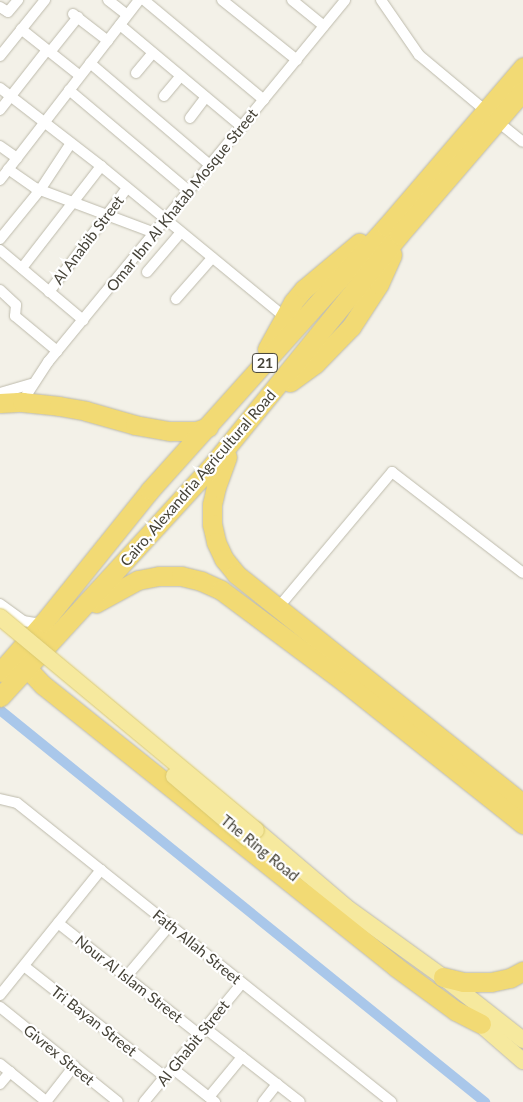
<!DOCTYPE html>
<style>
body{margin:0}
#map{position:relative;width:523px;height:1102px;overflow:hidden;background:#f3f1e8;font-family:Lato,sans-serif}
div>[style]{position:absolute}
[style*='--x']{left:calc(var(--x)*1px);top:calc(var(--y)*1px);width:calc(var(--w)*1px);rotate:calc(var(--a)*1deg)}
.canal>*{height:10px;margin:-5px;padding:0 5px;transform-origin:5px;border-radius:5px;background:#a9c7ea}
.roads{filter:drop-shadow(0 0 1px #bdbaab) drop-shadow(0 0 1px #bdbaab)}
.street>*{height:10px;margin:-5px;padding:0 5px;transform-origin:5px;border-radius:5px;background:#fff}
.primary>*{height:16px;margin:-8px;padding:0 8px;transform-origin:8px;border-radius:8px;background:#f6e99e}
.highway>*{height:19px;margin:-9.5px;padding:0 9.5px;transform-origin:9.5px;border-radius:9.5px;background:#f2da74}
.bridges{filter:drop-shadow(0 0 1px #dac96f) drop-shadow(0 0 1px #dac96f)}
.primary-bridge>*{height:16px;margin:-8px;padding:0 8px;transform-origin:8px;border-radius:8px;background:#f6e99e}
span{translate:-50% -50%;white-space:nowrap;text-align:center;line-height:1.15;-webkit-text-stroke:4.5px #fff;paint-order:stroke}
.shield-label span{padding:1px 4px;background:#fff;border:1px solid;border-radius:4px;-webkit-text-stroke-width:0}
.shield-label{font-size:14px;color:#454237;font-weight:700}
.street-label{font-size:15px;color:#454237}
</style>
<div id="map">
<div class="canal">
<i style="--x:0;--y:710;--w:624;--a:38.95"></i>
</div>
<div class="roads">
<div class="street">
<i style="--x:108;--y:0;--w:24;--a:38"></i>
<i style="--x:144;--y:0;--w:156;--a:39.8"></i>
<i style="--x:222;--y:0;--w:96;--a:38.7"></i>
<i style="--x:292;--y:0;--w:41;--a:39.1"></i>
<i style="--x:381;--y:0;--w:67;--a:55.4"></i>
<i style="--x:419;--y:55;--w:87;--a:39.9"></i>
<i style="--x:0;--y:7;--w:9;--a:32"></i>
<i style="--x:8;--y:12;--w:16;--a:-50"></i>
<i style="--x:73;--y:14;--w:44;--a:37.6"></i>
<i style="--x:120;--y:25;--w:159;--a:39.9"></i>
<i style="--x:21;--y:29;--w:75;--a:38.5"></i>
<i style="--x:50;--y:52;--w:45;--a:-51.3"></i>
<i style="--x:0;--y:56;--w:72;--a:-51.2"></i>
<i style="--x:90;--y:63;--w:157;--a:40.4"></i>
<i style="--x:136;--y:73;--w:26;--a:-50"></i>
<i style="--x:0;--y:88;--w:128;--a:37.7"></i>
<i style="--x:101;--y:166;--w:238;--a:39.4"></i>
<i style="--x:69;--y:90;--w:157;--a:40.1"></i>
<i style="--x:164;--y:96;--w:26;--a:-50"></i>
<i style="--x:0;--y:110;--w:76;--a:-51.9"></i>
<i style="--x:190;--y:118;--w:26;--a:-53"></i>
<i style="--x:497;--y:121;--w:33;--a:39"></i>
<i style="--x:0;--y:146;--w:21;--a:35"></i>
<i style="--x:8;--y:169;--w:33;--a:35"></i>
<i style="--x:35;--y:188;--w:128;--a:20.6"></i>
<i style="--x:0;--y:180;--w:227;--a:-52.3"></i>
<i style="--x:0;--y:239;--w:63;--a:-50.8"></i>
<i style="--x:40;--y:190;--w:56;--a:-56.6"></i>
<i style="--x:0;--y:250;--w:109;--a:40.1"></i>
<i style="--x:22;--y:268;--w:129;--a:-52.2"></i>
<i style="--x:147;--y:272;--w:52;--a:-49.6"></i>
<i style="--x:0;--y:290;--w:22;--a:43"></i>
<i style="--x:16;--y:305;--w:11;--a:95"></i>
<i style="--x:15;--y:316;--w:55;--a:39.8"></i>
<i style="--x:49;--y:292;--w:130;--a:-53.1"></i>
<i style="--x:176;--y:299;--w:55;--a:-48.7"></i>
<i style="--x:0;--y:393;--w:33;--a:-16"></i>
<i style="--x:22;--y:402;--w:48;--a:-57"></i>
<i style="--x:48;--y:362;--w:468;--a:-50.6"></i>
<i style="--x:0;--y:604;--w:29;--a:36"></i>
<i style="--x:23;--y:621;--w:12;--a:9"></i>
<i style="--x:35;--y:623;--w:8;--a:-7"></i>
<i style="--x:277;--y:609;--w:179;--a:-50"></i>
<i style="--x:392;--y:472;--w:165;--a:37.6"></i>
<i style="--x:0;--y:799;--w:17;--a:13"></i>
<i style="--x:17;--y:803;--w:479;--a:38.6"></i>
<i style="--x:58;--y:923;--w:181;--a:38.3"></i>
<i style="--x:24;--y:966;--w:179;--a:38.2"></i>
<i style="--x:126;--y:977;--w:68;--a:-49.8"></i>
<i style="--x:0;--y:995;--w:161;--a:-51.1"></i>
<i style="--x:0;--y:1007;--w:151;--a:38.8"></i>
<i style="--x:205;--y:1028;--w:120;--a:37.9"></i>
<i style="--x:0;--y:1064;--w:60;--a:39"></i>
<i style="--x:172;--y:1068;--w:55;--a:38.3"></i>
<i style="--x:0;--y:1084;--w:16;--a:-50"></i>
<i style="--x:209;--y:1097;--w:52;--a:-50.5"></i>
<i style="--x:46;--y:1102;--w:46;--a:-52.1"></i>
<i style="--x:144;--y:1102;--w:154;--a:-50.5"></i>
<i style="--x:263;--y:1102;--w:23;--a:-52"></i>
</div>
<div class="primary">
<i style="--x:256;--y:830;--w:118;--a:40.5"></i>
<i style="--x:346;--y:907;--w:120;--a:35.8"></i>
<i style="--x:443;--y:977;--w:102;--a:38.2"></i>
<i style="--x:471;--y:1016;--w:69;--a:40.9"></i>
</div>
<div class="highway">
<i style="--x:267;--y:349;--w:54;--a:-61"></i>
<i style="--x:293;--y:302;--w:17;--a:-50"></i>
<i style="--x:304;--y:289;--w:72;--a:-39.9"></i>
<i style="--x:290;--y:382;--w:31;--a:-36"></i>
<i style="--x:315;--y:364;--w:52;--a:-45.8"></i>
<i style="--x:351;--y:327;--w:51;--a:-56.9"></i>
<i style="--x:379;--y:284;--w:32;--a:-66"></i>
<i style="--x:0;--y:403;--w:22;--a:-3"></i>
<i style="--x:22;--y:402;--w:37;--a:6"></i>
<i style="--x:59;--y:406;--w:27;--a:10"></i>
<i style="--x:86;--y:411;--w:51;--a:15.9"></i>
<i style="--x:135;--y:425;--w:36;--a:10"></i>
<i style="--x:170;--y:431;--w:26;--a:0"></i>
<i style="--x:196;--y:431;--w:13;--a:-18"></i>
<i style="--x:227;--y:457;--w:32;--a:110"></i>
<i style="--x:216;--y:487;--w:18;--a:103"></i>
<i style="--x:212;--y:505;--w:19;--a:90"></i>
<i style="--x:212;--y:524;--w:18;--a:77"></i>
<i style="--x:216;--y:542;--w:19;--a:65"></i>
<i style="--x:224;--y:559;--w:19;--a:51"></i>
<i style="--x:236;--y:574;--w:368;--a:38.7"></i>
<i style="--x:96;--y:603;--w:48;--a:-28.7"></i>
<i style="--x:138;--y:580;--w:21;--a:-11"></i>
<i style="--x:159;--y:576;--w:22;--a:0"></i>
<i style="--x:181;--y:576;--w:21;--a:14"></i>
<i style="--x:201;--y:581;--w:22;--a:24"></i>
<i style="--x:221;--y:590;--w:152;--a:36.7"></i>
<i style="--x:343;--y:681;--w:230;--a:38.5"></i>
<i style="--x:26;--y:667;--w:25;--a:47"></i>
<i style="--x:43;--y:685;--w:452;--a:38.6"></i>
<i style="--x:396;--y:967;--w:74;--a:36.3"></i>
<i style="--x:456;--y:1011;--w:28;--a:27"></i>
<i style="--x:0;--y:672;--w:67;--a:-48.7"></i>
<i style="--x:44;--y:622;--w:169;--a:-51.2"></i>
<i style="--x:150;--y:490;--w:353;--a:-48.1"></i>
<i style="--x:386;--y:227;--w:211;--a:-49.4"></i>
<i style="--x:0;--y:697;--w:309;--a:-47.5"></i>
<i style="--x:209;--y:469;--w:301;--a:-50.9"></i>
<i style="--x:399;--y:235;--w:190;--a:-49.3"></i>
<i style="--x:443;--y:977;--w:21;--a:14"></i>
<i style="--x:463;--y:982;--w:28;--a:0"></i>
<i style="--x:491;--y:982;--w:19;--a:-12"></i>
<i style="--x:510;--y:978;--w:15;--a:-28"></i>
</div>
</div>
<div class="bridges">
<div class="primary-bridge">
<i style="--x:0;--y:617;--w:333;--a:39.8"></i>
<i style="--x:174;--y:776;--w:97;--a:40.4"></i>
</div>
</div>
<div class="shield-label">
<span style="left:265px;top:363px">21</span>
</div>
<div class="street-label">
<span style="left:182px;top:200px;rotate:-51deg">Omar Ibn Al Khatab Mosque Street</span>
<span style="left:88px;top:240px;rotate:-53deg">Al Anabib Street</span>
<span style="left:198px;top:478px;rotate:-49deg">Cairo, Alexandria Agricultural Road</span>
<span style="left:260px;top:848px;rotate:39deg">The Ring Road</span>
<span style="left:197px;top:947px;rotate:39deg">Fath Allah Street</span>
<span style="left:129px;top:979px;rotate:38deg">Nour Al Islam Street</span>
<span style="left:94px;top:1021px;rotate:38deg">Tri Bayan Street</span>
<span style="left:193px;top:1043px;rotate:-51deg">Al Ghabit Street</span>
<span style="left:59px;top:1055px;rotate:39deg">Givrex Street</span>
</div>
</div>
